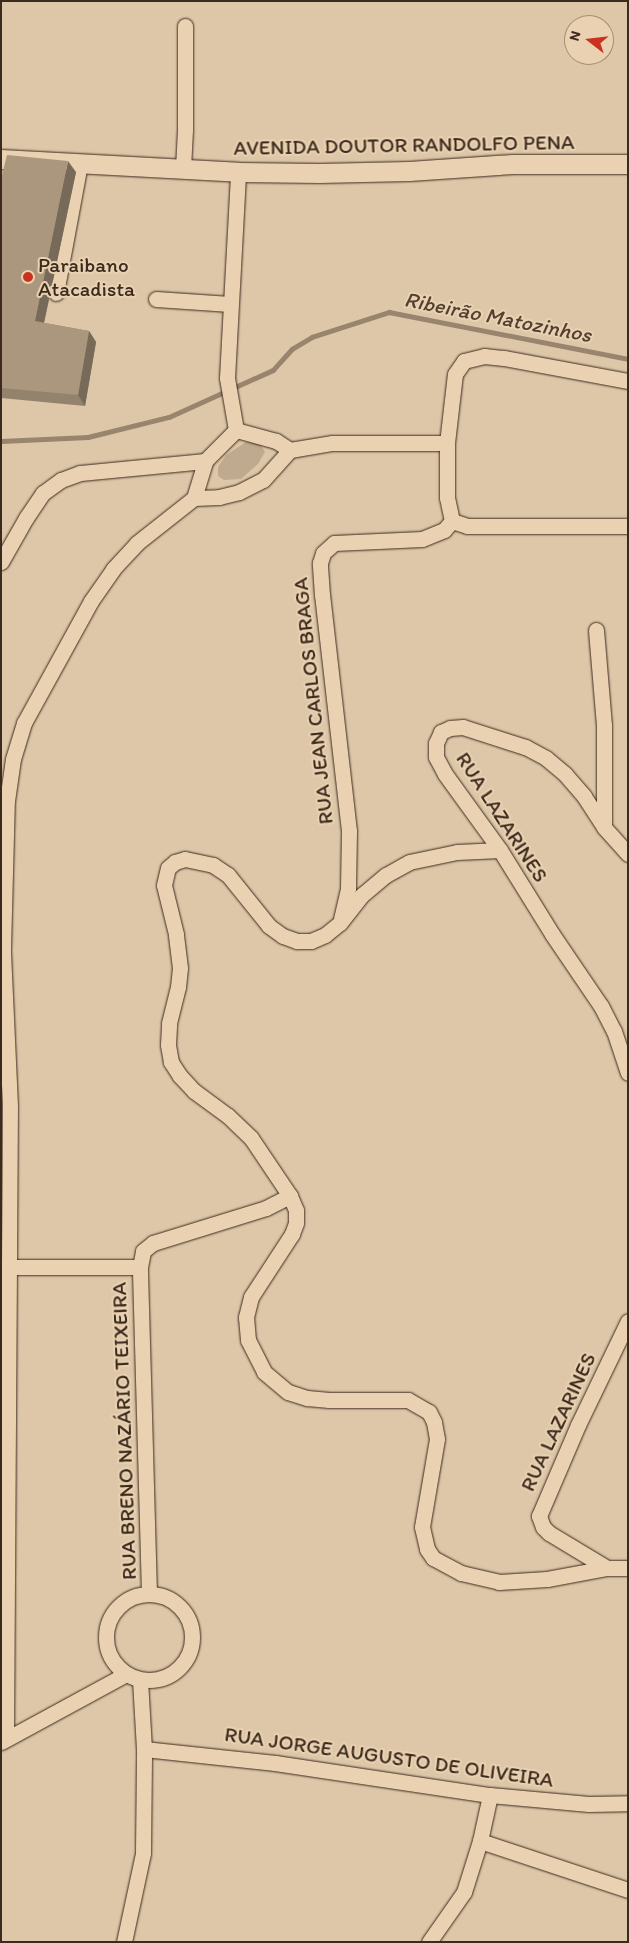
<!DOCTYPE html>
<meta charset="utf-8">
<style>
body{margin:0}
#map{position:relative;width:629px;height:1943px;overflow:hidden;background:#dec7a8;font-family:Itim,sans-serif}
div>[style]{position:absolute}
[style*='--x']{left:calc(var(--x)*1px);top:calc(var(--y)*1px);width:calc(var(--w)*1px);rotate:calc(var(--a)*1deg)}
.green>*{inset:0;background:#c0aa8f}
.stream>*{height:4.5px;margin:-2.25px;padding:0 2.25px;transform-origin:2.25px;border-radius:2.25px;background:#99846e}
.roads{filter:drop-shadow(0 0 1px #3b2a1e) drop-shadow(0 0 1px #3b2a1e)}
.minor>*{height:15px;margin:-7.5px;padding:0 7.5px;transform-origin:7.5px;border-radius:7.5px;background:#e9d1b1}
.minor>.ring{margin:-7.5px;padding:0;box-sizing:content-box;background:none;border:15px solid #e9d1b1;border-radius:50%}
.major>*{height:19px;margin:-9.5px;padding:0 9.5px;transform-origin:9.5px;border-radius:9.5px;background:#e9d1b1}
.wall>*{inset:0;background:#93826c}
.shaded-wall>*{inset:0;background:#786a58}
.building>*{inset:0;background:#ab977e}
.dots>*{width:14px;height:14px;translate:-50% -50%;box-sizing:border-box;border:2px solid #e9d1b1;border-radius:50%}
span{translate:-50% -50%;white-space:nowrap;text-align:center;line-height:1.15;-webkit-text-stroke:4px #e9d1b1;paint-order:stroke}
.street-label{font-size:21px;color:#3b2a1e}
.poi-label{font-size:21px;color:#3b2a1e}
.left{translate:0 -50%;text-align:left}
.water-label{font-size:22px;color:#524032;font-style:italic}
.frame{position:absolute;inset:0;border:2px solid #3b2a1e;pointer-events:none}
.north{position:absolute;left:564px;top:15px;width:50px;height:50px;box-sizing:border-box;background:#e9d1b1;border:1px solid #a38e76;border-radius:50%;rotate:286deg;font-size:14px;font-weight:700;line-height:20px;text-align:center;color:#3b2a1e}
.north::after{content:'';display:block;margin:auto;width:18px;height:22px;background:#c8321e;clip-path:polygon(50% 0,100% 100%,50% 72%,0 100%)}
</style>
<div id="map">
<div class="green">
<i style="clip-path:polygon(246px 442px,260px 443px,265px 452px,258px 464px,241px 479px,224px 480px,218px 476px,218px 467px,226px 455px)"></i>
</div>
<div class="stream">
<i style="--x:1;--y:441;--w:87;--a:-2.6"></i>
<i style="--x:88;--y:437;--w:83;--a:-13.9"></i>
<i style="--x:169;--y:417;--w:114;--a:-24.3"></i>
<i style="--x:273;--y:370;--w:28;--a:-48"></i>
<i style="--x:292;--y:349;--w:23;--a:-31"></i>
<i style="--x:312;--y:337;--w:81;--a:-18"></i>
<i style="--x:389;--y:312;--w:244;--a:11.1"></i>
</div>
<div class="roads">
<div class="minor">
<i style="--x:183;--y:168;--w:38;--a:-87"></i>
<i style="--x:185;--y:130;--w:104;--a:-90"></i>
<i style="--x:56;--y:293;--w:132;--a:-79.5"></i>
<i style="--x:156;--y:299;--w:74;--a:3.9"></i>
<i style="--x:236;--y:430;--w:53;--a:-99.8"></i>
<i style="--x:227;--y:378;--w:206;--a:-86.9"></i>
<i style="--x:290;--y:450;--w:43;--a:-9.5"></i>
<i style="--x:332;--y:443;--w:115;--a:0"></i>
<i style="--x:194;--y:498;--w:25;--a:-2"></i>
<i style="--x:219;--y:497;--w:21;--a:-14"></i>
<i style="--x:239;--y:492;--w:27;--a:-27"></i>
<i style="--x:263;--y:480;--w:40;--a:-48"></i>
<i style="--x:290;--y:450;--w:17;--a:-147"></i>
<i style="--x:276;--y:441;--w:41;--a:-164.6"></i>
<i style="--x:194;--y:498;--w:39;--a:-73"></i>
<i style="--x:205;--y:461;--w:44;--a:-45"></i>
<i style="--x:452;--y:521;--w:24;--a:-102"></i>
<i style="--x:447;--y:498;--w:55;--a:-90"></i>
<i style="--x:447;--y:443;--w:69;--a:-83.4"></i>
<i style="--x:455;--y:374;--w:16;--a:-55"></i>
<i style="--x:464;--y:361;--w:21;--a:-14"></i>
<i style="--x:484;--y:356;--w:20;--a:6"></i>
<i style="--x:504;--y:358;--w:126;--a:10.5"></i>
<i style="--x:452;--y:521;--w:16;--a:18"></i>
<i style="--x:467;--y:526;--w:161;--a:0"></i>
<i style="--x:1;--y:562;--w:51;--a:-60.4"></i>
<i style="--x:26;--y:518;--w:30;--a:-56"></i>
<i style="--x:43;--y:493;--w:22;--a:-36"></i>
<i style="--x:61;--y:480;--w:20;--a:-20"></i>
<i style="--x:80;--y:473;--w:126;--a:-5.5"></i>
<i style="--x:596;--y:630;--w:95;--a:85.2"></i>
<i style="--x:604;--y:725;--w:102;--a:90"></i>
<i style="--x:628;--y:854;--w:36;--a:-132"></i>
<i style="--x:604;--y:827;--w:37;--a:-123"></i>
<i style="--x:584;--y:796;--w:29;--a:-131"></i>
<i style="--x:565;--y:774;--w:25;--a:-140"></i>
<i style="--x:546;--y:758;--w:24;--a:-152"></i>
<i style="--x:525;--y:747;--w:65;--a:-162.1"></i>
<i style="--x:463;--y:727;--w:13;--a:176"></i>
<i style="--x:450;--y:728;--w:10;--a:156"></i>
<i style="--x:441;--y:732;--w:12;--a:114"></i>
<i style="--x:436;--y:743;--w:14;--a:90"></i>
<i style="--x:436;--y:757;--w:19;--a:62"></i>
<i style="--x:445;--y:774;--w:94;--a:54.1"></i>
<i style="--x:500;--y:850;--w:99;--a:58.2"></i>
<i style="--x:552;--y:934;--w:87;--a:55.8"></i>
<i style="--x:601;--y:1006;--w:28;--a:63"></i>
<i style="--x:614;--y:1031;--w:44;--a:71.6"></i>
<i style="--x:341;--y:919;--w:32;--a:-77"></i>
<i style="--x:348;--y:888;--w:57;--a:-89"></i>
<i style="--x:349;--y:831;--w:238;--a:-96.5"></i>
<i style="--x:322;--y:595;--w:32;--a:-94"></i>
<i style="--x:320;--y:563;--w:10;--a:-73"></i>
<i style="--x:323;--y:553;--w:15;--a:-42"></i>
<i style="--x:334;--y:543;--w:88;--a:-2.6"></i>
<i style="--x:422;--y:539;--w:24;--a:-22"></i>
<i style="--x:444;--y:530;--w:12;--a:-48"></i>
<i style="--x:290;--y:1196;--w:15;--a:67"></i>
<i style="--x:296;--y:1210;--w:13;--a:90"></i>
<i style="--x:296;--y:1223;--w:12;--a:110"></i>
<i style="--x:292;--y:1234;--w:75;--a:123.1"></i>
<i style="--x:251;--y:1297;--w:21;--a:104"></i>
<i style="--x:246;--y:1317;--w:23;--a:85"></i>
<i style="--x:248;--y:1340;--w:36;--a:63"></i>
<i style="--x:264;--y:1372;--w:31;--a:40"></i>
<i style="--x:288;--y:1392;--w:20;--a:18"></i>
<i style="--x:307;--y:1398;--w:22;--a:5"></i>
<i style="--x:329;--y:1400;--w:79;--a:0"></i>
<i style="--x:408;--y:1400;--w:24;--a:30"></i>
<i style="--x:429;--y:1412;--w:11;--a:63"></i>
<i style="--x:434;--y:1422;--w:17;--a:80"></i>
<i style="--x:437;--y:1439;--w:89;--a:99.7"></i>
<i style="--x:422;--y:1527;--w:23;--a:77"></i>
<i style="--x:427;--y:1549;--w:11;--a:56"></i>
<i style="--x:433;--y:1558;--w:32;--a:28"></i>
<i style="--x:461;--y:1573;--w:39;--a:13"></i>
<i style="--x:499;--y:1582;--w:48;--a:-3.6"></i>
<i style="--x:547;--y:1579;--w:61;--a:-10.4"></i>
<i style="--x:607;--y:1568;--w:21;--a:0"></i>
<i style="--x:1;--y:1267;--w:139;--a:0"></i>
<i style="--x:607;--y:1568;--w:68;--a:-148.9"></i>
<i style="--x:549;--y:1533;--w:8;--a:-135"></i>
<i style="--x:543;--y:1527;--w:12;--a:-110"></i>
<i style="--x:539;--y:1516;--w:99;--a:-66.8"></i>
<i style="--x:578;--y:1425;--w:115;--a:-64.3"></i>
<i class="ring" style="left:106px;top:1594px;width:71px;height:71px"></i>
<i style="--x:149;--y:1594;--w:327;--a:-91.6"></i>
<i style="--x:140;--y:1267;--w:16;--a:-79"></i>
<i style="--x:143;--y:1251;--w:13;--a:-39"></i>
<i style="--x:153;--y:1243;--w:118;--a:-17.2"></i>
<i style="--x:266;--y:1208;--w:27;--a:-27"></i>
<i style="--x:290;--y:1196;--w:70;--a:-123.9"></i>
<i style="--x:251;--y:1138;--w:32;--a:-136"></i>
<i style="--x:228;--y:1116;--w:42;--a:-143.7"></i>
<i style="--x:194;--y:1091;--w:21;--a:-133"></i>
<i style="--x:180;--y:1076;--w:17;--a:-123"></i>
<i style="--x:171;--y:1062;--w:17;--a:-100"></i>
<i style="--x:168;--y:1045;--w:22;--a:-87"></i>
<i style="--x:169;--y:1023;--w:37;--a:-76"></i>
<i style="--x:178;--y:987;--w:19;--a:-84"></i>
<i style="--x:180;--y:968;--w:34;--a:-97"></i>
<i style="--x:176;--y:934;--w:50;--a:-103.8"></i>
<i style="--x:164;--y:885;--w:17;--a:-77"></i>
<i style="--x:168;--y:868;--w:9;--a:-41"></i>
<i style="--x:175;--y:862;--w:10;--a:-17"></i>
<i style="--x:185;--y:859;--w:29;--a:12"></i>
<i style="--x:213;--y:865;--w:18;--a:34"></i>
<i style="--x:228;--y:875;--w:65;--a:51.2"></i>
<i style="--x:269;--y:926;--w:17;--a:36"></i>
<i style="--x:283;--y:936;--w:15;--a:20"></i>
<i style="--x:297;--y:941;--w:14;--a:0"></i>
<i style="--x:311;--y:941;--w:15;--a:-23"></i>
<i style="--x:325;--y:935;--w:19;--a:-39"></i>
<i style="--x:340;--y:923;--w:36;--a:-52"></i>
<i style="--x:362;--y:895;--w:31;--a:-40"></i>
<i style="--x:386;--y:875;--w:26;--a:-29"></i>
<i style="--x:409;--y:862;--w:49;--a:-11.8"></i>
<i style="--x:457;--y:852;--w:43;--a:-2.7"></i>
<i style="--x:6;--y:1739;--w:633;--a:-89.64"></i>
<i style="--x:10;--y:1106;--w:157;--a:-92.6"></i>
<i style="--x:3;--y:949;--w:148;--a:-88.5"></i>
<i style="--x:7;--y:801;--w:42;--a:-81.9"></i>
<i style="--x:13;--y:759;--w:38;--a:-73"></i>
<i style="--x:24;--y:723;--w:139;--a:-61.2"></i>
<i style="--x:91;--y:601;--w:39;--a:-55"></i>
<i style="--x:113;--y:569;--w:35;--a:-47"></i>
<i style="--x:137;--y:543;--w:73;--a:-38.3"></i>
<i style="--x:1;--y:1742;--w:142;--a:-28.5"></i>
<i style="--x:144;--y:1749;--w:132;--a:6.1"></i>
<i style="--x:275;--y:1763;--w:217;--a:8.5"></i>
<i style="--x:490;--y:1795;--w:99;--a:5.2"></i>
<i style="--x:589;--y:1804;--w:39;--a:-1"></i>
<i style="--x:480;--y:1841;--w:156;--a:18.3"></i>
<i style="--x:124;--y:1942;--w:91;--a:-77.9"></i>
<i style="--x:143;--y:1853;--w:104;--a:-89.4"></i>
<i style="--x:144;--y:1749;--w:69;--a:-93.3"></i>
<i style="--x:429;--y:1942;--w:61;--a:-55"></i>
<i style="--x:464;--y:1892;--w:53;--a:-72.6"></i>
<i style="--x:480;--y:1841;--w:47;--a:-77.7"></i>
</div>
<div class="major">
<i style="--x:1;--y:159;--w:237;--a:3.1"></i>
<i style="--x:238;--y:172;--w:81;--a:0.7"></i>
<i style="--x:319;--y:173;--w:90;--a:-1.3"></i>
<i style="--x:409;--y:171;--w:104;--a:-3.9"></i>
<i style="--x:513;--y:164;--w:115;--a:0"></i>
</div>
</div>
<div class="wall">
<i style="clip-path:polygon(76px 172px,44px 323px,89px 331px,96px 342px,85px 406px,1px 398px,1px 179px)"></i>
</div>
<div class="shaded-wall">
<i style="clip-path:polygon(68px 161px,76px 172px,42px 332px,35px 321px)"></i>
<i style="clip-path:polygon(89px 331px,96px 342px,85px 406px,78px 395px)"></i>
</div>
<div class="building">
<i style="clip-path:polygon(7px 155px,68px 161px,35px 321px,89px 331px,78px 395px,1px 388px,1px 179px)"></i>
</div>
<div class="dots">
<i style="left:28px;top:277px;background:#c8321e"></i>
</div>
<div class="street-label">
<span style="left:404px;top:145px;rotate:-1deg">AVENIDA DOUTOR RANDOLFO PENA</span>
<span style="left:313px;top:701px;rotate:-96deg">RUA JEAN CARLOS BRAGA</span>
<span style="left:502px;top:817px;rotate:57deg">RUA LAZARINES</span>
<span style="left:558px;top:1422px;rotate:-65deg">RUA LAZARINES</span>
<span style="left:124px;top:1431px;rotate:-92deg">RUA BRENO NAZÁRIO TEIXEIRA</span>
<span style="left:389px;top:1757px;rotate:8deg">RUA JORGE AUGUSTO DE OLIVEIRA</span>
</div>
<div class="poi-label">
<span class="left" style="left:38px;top:277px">Paraibano<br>Atacadista</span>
</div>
<div class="water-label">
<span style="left:498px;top:317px;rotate:11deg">Ribeirão Matozinhos</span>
</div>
<div class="frame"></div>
<div class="north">N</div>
</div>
